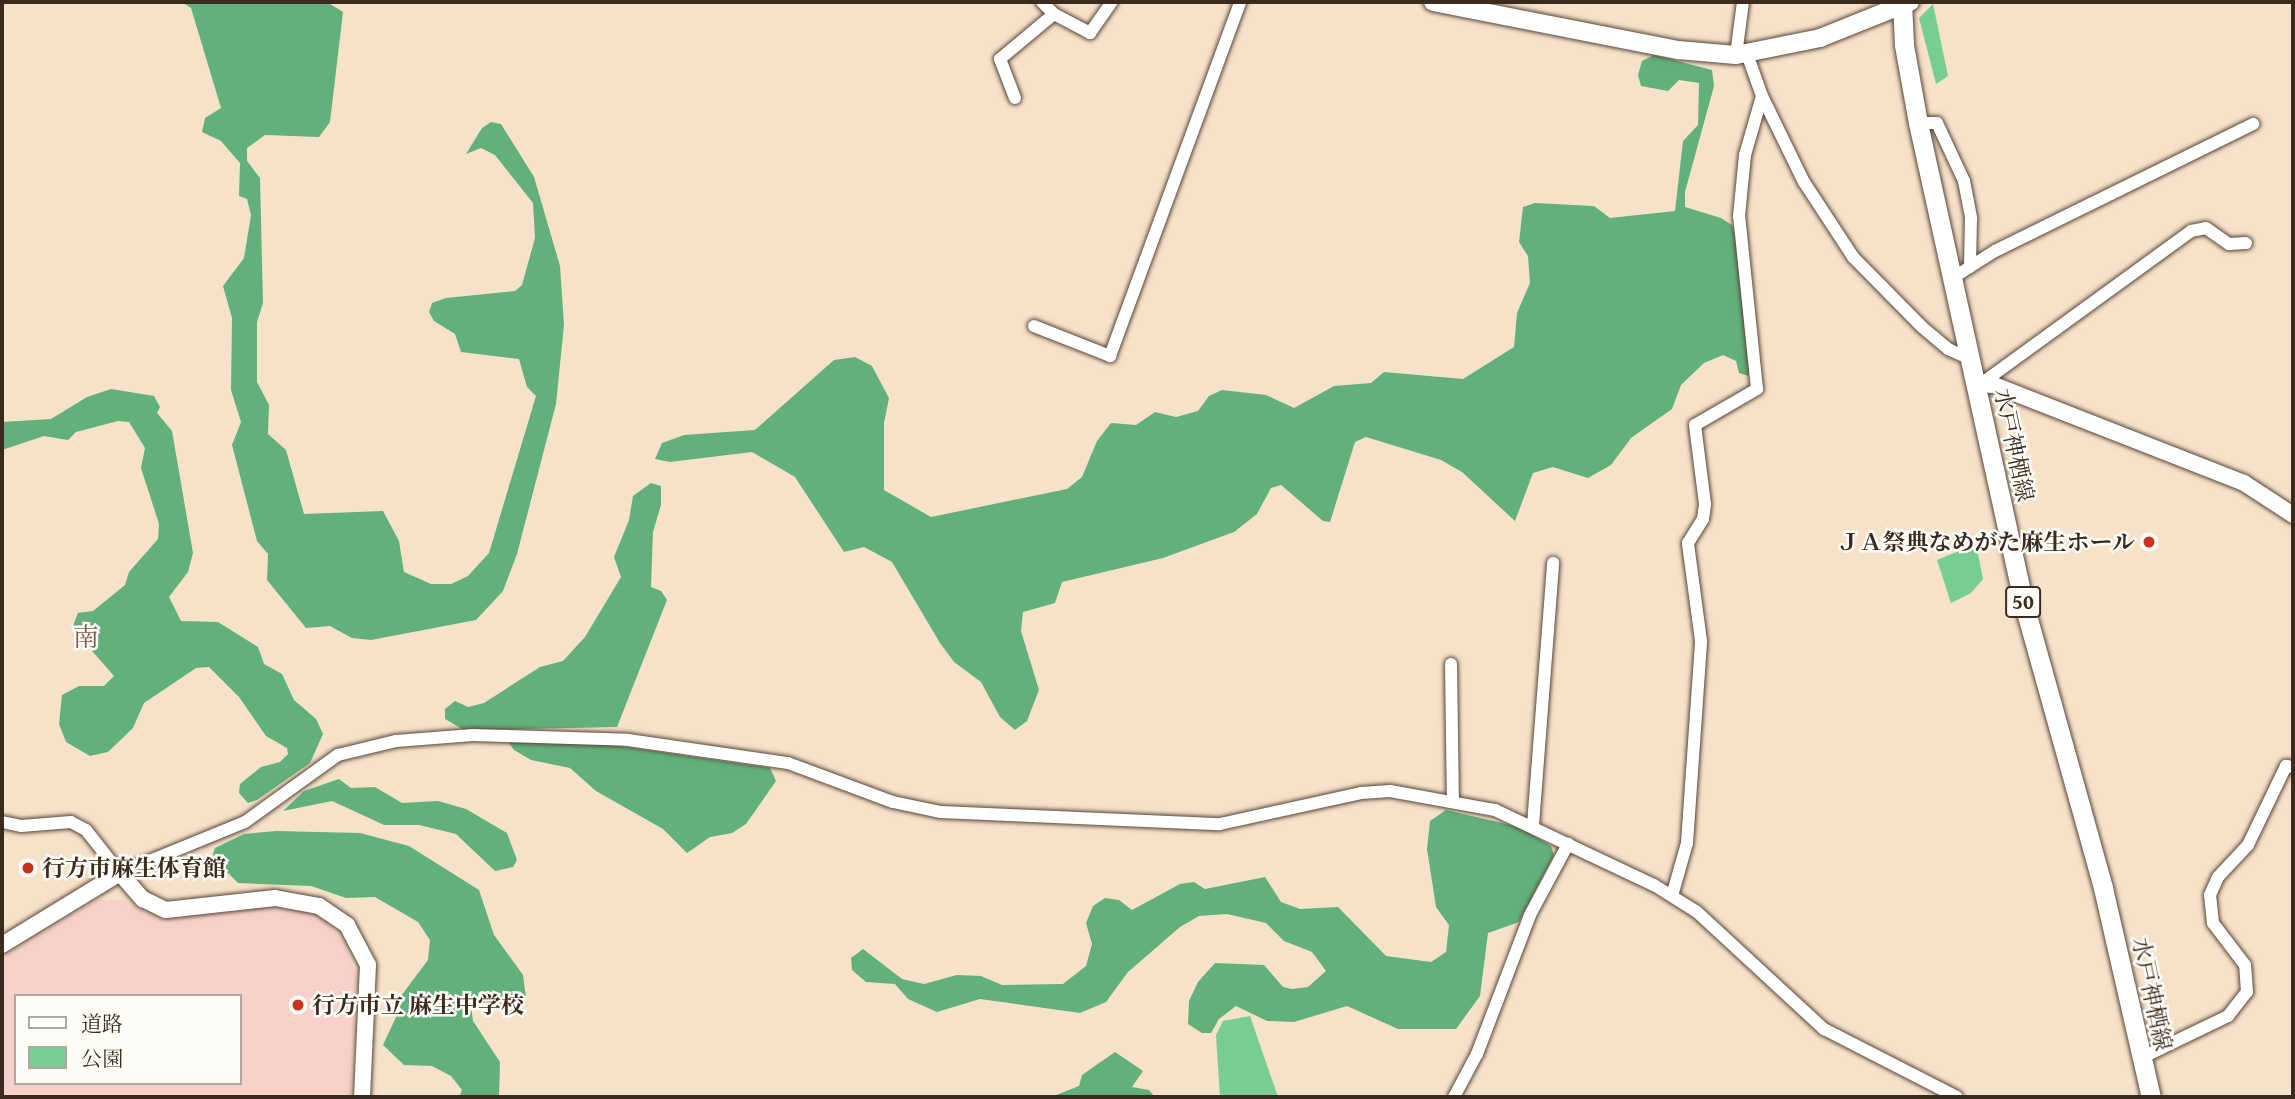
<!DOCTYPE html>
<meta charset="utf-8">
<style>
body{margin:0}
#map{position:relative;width:2295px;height:1099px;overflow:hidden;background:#f6e1c9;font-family:"Gentium Book Plus","Noto Serif JP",serif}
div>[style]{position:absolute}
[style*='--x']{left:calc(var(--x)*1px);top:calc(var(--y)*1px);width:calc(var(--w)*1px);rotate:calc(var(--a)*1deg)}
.built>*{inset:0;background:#f7d0ca}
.green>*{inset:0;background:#78ce92}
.forest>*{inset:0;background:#62b17c}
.roads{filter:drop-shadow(0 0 2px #574538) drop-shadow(0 0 2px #574538)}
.minor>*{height:12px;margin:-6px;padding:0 6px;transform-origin:6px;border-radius:6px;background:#fff}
.tertiary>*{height:16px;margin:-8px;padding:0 8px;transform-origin:8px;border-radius:8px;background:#fff}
.secondary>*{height:18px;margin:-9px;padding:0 9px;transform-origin:9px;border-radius:9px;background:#fff}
.primary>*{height:19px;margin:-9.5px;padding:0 9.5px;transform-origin:9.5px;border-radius:9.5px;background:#fff}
.dots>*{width:19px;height:19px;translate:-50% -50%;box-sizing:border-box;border:4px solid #fdfcf7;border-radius:50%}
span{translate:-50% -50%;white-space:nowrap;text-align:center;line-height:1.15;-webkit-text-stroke:5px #fdfcf7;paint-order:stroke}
.shield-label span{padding:2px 5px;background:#fdfcf7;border:2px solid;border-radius:5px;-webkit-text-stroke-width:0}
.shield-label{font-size:21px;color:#3b2a1e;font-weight:700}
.street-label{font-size:23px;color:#3b2a1e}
.poi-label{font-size:23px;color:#3b2a1e;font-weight:700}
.right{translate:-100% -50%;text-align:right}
.left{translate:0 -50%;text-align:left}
.quarter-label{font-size:26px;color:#775b4c}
.frame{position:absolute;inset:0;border:4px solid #3b2a1e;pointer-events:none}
.legend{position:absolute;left:14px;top:994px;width:228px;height:91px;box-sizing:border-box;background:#fdfcf7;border:2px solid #afa8a0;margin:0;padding:9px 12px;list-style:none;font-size:21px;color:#3b2a1e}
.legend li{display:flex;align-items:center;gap:14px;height:35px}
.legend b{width:35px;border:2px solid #afa8a0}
</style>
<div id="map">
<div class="built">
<i style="clip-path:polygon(evenodd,97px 900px,122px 900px,160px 919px,275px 905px,311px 910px,323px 918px,345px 944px,356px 975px,351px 1097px,2px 1097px,2px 958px,97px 900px,16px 996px,240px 996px,240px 1083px,16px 1083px,16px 996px)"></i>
</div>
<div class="green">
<i style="clip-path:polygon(1933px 4px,1948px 76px,1936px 84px,1919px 18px)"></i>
<i style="clip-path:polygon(1976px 544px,1983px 579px,1971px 593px,1951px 603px,1937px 560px)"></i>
<i style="clip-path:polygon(1250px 1016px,1278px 1097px,1220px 1097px,1216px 1035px,1223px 1021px)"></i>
</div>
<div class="forest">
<i style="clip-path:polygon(182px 2px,327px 2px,343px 12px,330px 122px,319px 137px,265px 135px,247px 148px,247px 161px,260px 178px,263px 303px,257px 322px,257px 382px,269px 405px,268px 434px,286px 450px,304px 514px,383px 511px,399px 541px,404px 572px,431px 584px,451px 584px,468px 576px,489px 553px,536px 396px,527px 387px,519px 359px,461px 352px,455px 334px,434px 321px,429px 312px,432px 303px,446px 298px,515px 291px,522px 285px,535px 238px,533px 203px,495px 155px,481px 148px,466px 154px,482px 128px,491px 122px,501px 124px,534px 177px,560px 266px,564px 325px,556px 404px,517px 554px,503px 591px,476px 620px,371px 640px,352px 638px,330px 626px,306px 628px,267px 580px,268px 554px,257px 541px,232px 445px,241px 422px,231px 390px,232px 318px,223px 286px,244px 258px,251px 215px,247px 199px,239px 196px,240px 163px,221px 141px,202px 132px,205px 118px,221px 108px,191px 8px)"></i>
<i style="clip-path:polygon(1654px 55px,1712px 70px,1714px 86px,1685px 192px,1685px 207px,1721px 218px,1732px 225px,1736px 236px,1751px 370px,1748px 376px,1739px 373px,1736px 361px,1723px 355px,1704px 363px,1681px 385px,1672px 409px,1631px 438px,1611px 465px,1588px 478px,1553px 467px,1533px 473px,1515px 521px,1462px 472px,1441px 460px,1366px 437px,1355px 442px,1330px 522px,1323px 521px,1281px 485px,1271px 488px,1257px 514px,1234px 532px,1163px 558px,1062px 582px,1055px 603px,1023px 612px,1021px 631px,1039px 690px,1027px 721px,1015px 730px,1000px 717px,981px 682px,954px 662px,940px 643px,892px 562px,864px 547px,844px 552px,795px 477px,752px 452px,670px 462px,655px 459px,662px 443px,684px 435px,755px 430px,834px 360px,855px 357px,872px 366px,889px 398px,884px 423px,884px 490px,931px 517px,1067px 489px,1082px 477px,1097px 441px,1111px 423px,1136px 425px,1155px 412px,1176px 417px,1198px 411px,1209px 396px,1222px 390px,1266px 395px,1294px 408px,1334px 386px,1371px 383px,1384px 372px,1463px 379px,1514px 347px,1517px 313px,1530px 283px,1528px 256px,1519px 242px,1523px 207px,1535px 203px,1594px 206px,1610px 218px,1675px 211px,1683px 141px,1698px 125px,1699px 83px,1679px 80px,1668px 91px,1641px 86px,1638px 75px,1642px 61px)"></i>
<i style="clip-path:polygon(111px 389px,154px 396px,160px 407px,157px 413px,172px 431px,193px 553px,188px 572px,169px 597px,181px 621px,218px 622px,258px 647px,264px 664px,282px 674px,294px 700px,316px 719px,323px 734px,310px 763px,257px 800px,248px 803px,239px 793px,240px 784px,261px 767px,280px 762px,288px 754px,287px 748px,266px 736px,239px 697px,209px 667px,196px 668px,144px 703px,133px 728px,108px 752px,90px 756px,66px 742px,59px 724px,62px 695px,79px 686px,104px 686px,114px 676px,79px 636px,73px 626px,78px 613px,93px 611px,125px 585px,129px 572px,158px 539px,159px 524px,141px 468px,145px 448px,129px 422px,118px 421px,76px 432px,68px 440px,44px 436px,2px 450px,2px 422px,51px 419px,87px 397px)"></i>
<i style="clip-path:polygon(651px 483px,661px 486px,661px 505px,653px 532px,651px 587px,661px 591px,667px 600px,617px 727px,464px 730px,445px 719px,445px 709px,455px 701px,468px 707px,484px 703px,540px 667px,563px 661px,585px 637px,621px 577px,614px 557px,629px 520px,633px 496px)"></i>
<i style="clip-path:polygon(572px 739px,770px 768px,776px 781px,746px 824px,732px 833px,710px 837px,687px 853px,663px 829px,596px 791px,570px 768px,531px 760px,514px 750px,507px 740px)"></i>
<i style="clip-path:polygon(339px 779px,351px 788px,375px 787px,402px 803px,438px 801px,466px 809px,507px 833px,517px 860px,513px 867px,495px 871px,456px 834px,419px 825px,384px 825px,332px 801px,283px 811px,304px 791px)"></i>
<i style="clip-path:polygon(1446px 810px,1519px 827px,1551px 846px,1554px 855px,1519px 922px,1488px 933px,1480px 996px,1456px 1029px,1398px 1029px,1347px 1006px,1294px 1022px,1267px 1021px,1236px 1006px,1219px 1019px,1211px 1033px,1202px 1033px,1188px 1024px,1189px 1001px,1198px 982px,1215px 963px,1264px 965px,1283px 987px,1292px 989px,1308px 987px,1326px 971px,1312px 952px,1284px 941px,1266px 923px,1227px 914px,1199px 916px,1180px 927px,1128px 972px,1106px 1002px,1080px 1013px,980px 999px,937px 1012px,908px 999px,895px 984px,866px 982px,852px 970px,851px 958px,863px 949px,902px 979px,924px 984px,957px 975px,981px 976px,1002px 985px,1063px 984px,1086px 966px,1092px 944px,1086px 923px,1093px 906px,1105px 898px,1119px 900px,1132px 910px,1180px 884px,1194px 882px,1205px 889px,1265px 877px,1281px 902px,1300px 909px,1338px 907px,1386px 956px,1431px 962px,1446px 952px,1449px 925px,1436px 907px,1427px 849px,1430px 821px)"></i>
<i style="clip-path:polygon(276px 831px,360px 833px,409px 846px,479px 890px,494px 935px,523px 975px,526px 998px,515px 1010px,490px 999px,471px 1006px,473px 1021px,500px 1062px,499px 1097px,459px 1097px,462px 1090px,451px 1076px,432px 1066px,404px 1065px,383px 1045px,397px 1015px,398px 1000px,428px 960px,430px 940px,418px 922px,375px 897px,346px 898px,311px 886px,238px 883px,212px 857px,215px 848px,244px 834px)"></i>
<i style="clip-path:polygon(1115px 1052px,1143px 1071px,1132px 1087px,1149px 1090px,1155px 1097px,1051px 1097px,1079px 1086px,1082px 1075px)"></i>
</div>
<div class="roads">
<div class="minor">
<i style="--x:1054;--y:14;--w:41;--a:27.8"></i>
<i style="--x:1090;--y:33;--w:38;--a:-55"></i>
<i style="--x:1747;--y:54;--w:45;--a:70.3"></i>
<i style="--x:1762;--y:96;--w:96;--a:64"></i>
<i style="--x:1804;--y:182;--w:90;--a:56.8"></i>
<i style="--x:1853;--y:257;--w:98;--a:45.4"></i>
<i style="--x:1922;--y:327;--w:34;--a:40"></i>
<i style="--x:1948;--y:349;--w:24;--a:24"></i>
<i style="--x:1736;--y:55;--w:53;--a:-82.5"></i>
<i style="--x:1015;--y:98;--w:42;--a:-111"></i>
<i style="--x:1000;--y:59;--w:70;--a:-39.8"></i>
<i style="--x:1054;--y:14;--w:17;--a:-135"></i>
<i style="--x:1918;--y:123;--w:19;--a:0"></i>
<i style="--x:1937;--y:123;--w:64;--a:65"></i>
<i style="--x:1964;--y:181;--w:38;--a:79"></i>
<i style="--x:1971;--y:218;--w:49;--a:91.2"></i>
<i style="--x:1951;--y:279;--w:52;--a:-32.5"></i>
<i style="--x:1995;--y:251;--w:288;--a:-26.2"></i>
<i style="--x:1034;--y:326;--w:82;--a:21.5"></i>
<i style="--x:1110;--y:356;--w:377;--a:-69.8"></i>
<i style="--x:1982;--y:383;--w:258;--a:-36"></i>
<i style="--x:2191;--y:231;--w:15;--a:-11"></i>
<i style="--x:2206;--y:228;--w:28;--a:35"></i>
<i style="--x:2229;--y:244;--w:17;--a:-3"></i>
<i style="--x:1451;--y:664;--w:138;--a:89.2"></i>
<i style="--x:2;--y:822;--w:19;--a:12"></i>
<i style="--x:21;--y:826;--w:50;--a:-4.6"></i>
<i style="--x:71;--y:822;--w:17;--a:28"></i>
<i style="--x:86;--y:830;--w:55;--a:51.7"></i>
<i style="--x:120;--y:873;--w:135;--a:-22.2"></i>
<i style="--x:245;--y:822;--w:115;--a:-35.8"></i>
<i style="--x:338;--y:755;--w:60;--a:-13.6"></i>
<i style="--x:396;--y:741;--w:77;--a:-4.5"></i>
<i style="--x:473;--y:735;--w:155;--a:1.8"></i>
<i style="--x:628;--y:740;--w:162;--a:8.2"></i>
<i style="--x:788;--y:763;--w:112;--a:20.4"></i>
<i style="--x:893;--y:802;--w:49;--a:11.8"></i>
<i style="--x:941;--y:812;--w:279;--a:2.5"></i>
<i style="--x:1220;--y:824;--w:144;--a:-12.4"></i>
<i style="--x:1361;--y:793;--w:29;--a:-4"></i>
<i style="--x:1390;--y:791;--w:107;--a:10.3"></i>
<i style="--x:1495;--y:810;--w:176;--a:25.3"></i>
<i style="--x:1654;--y:885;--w:51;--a:32.1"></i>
<i style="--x:1697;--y:912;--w:173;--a:42.7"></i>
<i style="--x:1824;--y:1029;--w:149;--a:27.1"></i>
<i style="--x:1533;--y:825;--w:263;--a:-85.6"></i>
<i style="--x:1672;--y:896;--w:55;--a:-74.2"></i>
<i style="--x:1687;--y:843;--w:202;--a:-86"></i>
<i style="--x:1701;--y:641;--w:99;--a:-97.6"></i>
<i style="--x:1688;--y:543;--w:28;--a:-58"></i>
<i style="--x:1703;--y:519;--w:15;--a:-82"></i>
<i style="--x:1705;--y:504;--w:80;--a:-97.2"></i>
<i style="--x:1695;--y:425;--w:72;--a:-30.1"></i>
<i style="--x:1757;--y:389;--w:174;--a:-95.9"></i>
<i style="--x:1739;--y:216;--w:61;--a:-84.4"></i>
<i style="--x:1745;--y:155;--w:61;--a:-73.9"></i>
<i style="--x:2141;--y:1058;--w:97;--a:-25.8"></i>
<i style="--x:2228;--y:1016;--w:31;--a:-52"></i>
<i style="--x:2247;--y:992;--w:27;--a:-94"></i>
<i style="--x:2245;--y:965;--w:53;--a:-127.3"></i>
<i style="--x:2213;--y:923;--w:28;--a:-96"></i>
<i style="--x:2210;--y:895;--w:20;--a:-66"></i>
<i style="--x:2218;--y:877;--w:44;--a:-46.8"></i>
<i style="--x:2248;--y:845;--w:88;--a:-64.3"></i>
<i style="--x:2286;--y:766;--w:7;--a:8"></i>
<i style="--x:1454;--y:1097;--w:49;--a:-61.9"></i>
<i style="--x:1477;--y:1054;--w:149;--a:-69.1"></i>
<i style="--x:1530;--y:915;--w:81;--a:-61.8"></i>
</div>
<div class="tertiary">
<i style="--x:1975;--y:384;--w:19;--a:3"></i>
<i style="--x:1994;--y:385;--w:269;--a:21.4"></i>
<i style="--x:2244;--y:483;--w:59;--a:33.1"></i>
<i style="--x:2;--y:945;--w:138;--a:-31.4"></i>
<i style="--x:120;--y:873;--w:35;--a:49"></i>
<i style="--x:143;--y:899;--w:25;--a:26"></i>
<i style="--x:166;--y:910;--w:110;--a:-6.3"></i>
<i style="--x:275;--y:898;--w:45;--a:10.3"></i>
<i style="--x:319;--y:906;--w:34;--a:34"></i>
<i style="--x:347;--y:925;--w:45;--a:62.3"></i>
<i style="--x:368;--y:965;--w:132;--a:92.6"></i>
</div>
<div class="secondary">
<i style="--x:1433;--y:2;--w:250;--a:11.1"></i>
<i style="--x:1678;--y:50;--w:58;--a:4.9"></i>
<i style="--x:1736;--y:55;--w:86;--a:-11.4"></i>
<i style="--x:1820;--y:38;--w:97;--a:-21.8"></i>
</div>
<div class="primary">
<i style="--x:1902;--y:2;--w:43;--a:87.3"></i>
<i style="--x:1904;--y:45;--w:79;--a:79.8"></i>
<i style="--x:1918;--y:123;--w:489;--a:77.6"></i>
<i style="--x:2023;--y:601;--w:298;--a:74.4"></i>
<i style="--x:2103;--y:888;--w:214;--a:77.1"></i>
</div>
</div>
<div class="dots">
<i style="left:2149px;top:542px;background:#c8321e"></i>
<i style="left:28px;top:868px;background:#c8321e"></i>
<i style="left:298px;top:1005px;background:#c8321e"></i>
</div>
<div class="shield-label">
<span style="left:2023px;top:602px">50</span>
</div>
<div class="street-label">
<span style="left:2014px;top:445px;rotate:78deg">水戸神栖線</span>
<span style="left:2152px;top:994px;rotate:78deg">水戸神栖線</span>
</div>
<div class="poi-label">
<span class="right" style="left:2135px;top:542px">ＪＡ祭典なめがた麻生ホール</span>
<span class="left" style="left:42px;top:868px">行方市麻生体育館</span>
<span class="left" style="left:312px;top:1005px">行方市立 麻生中学校</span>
</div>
<div class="quarter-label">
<span style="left:86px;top:637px">南</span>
</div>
<div class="frame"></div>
<ul class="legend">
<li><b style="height:9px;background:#fff"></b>道路</li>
<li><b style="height:19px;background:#78ce92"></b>公園</li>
</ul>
</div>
